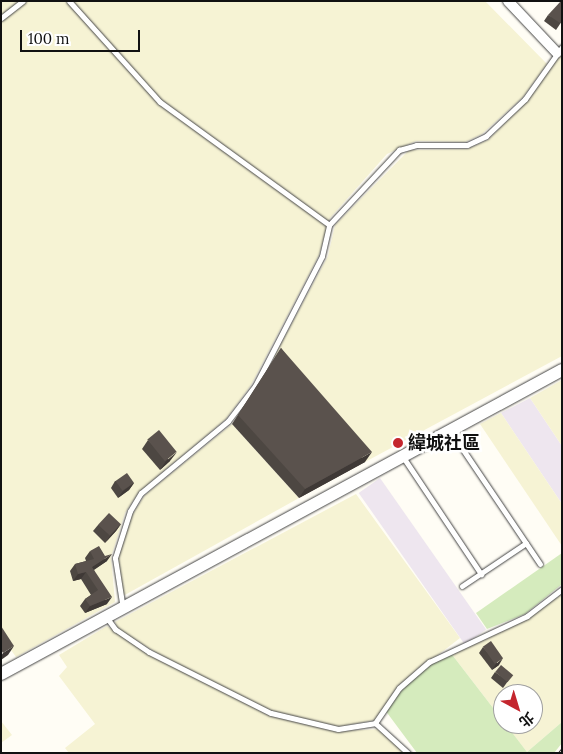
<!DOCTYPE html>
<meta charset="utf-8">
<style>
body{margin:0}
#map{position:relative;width:563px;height:754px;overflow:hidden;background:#fffdf5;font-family:Lora,"Noto Sans TC",serif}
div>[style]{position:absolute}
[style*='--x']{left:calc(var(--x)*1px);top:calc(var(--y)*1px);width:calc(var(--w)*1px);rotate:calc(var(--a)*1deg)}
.industrial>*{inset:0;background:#eee6ef;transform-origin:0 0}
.farmland>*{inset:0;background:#f6f3d4}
.green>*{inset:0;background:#d5ebbd}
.path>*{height:1px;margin-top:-0.5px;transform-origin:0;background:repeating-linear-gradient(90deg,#333 0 5px,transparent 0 7.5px)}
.roads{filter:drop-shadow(0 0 1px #444) drop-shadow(0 0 1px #444)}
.service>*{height:5px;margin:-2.5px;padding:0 2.5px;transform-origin:2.5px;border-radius:2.5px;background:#fff}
.minor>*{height:10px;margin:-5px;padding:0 5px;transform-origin:5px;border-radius:5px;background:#fff}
.tertiary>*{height:12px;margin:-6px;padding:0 6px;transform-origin:6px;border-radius:6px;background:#fff}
.wall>*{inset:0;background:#4d4742}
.shaded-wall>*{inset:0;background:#3f3936}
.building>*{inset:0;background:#5a524d;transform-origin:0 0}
.dots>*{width:14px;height:14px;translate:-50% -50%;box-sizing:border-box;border:2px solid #fff;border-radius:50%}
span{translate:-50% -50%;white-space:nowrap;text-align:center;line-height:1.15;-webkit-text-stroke:5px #fff;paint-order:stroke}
.poi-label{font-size:18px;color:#111;font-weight:700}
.left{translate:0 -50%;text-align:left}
.frame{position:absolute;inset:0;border:2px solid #111;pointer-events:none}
.north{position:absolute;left:493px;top:684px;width:50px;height:50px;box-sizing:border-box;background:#fff;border:1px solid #a0a0a0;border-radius:50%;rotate:141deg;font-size:14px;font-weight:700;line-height:20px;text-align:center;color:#111}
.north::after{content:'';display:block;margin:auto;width:18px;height:22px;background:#c4262e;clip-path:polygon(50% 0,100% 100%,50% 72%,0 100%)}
.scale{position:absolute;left:20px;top:30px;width:120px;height:22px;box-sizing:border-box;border:2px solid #111;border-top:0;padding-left:6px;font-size:15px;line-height:18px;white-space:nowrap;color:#111;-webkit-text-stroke:4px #fff;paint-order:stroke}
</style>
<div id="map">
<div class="industrial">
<i style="clip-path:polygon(530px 398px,562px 446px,562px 504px,501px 413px)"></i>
<i style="left:380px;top:478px;width:185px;height:26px;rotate:55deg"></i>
</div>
<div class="farmland">
<i style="clip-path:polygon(1px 1px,485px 1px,547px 64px,523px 97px,482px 134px,465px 142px,416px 141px,387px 154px,330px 218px,319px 255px,251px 385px,226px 419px,139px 492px,125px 513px,111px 557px,115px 602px,16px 657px,1px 636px)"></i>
<i style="clip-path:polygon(562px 51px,562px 356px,365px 462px,274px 357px,328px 256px,335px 225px,409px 150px,467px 149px,488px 140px,527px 101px)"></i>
<i style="clip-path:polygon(562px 380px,562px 446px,530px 398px)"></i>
<i style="clip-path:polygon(501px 413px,562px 504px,562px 546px,480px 424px)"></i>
<i style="clip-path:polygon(232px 424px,299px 498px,123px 596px,117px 559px,130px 518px,145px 495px)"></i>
<i style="clip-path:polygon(356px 494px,460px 638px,398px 686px,375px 720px,337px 727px,271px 711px,168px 660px,118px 629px,115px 622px)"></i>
<i style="clip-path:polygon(562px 594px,562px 722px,527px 752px,505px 724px,533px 724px,533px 694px,503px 694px,503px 721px,450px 652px,528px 618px)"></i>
<i style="clip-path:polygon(107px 626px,148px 653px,268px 715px,336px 731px,384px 729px,405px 753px,69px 753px,65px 748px,95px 724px,59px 676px,67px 667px,59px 655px)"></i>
<i style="clip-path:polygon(1px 721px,12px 735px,1px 743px)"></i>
</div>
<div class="green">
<i style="clip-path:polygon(562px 553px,562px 584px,525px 614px,487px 629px,476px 613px)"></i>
<i style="clip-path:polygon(450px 652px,527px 752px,562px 722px,562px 743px,554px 753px,417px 753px,385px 710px,414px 676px)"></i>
</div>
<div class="path">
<i style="--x:558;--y:753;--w:6;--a:-51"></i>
</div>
<div class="roads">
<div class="service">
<i style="--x:69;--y:1;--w:136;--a:48"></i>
<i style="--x:160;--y:102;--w:209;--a:36"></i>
<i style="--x:1;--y:18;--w:28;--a:-38"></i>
<i style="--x:451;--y:432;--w:159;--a:56"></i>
<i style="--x:403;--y:457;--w:141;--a:56.3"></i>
<i style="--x:462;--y:586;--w:77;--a:-33.9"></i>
<i style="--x:123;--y:609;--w:52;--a:-98.9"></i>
<i style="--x:115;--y:558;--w:49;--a:-72.3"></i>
<i style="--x:130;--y:511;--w:21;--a:-59"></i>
<i style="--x:141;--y:493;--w:113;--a:-39.6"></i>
<i style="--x:228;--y:421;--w:44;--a:-52.4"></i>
<i style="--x:255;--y:386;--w:146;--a:-62.7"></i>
<i style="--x:322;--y:256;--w:32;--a:-77"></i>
<i style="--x:329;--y:225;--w:103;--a:-47"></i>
<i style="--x:399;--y:150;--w:18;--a:-16"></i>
<i style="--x:416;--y:145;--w:51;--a:0"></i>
<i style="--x:467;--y:145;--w:21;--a:-25"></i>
<i style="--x:486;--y:136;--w:54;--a:-43.5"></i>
<i style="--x:525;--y:99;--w:64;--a:-54.6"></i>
<i style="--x:107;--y:618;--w:14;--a:54"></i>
<i style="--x:115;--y:629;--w:41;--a:34.1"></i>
<i style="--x:149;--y:652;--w:136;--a:26.6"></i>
<i style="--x:271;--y:713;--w:69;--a:13.4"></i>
<i style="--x:338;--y:729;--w:37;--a:-9"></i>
<i style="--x:375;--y:723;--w:42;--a:-55.6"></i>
<i style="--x:399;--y:688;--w:40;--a:-41"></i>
<i style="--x:429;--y:662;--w:108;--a:-25.1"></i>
<i style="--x:527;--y:616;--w:44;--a:-37.6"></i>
<i style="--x:375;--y:723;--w:45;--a:42.3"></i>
</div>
<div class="minor">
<i style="--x:508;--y:1;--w:71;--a:46.7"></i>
</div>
<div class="tertiary">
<i style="--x:1;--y:674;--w:638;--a:-28.45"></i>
</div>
</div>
<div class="wall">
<i style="clip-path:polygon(548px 15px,562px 21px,556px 30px,544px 21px)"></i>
<i style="clip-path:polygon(281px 348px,365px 462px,299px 498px,232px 424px)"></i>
<i style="clip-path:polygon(148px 440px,170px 461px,160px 470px,142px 449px)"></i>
<i style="clip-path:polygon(115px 481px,134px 483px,129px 490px,118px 498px,111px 488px)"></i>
<i style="clip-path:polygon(121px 524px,116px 531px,105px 543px,93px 531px,98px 525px)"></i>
<i style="clip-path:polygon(90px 551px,107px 561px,94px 570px,107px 604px,85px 613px,80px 606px,85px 599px,91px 595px,81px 579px,73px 581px,70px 571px,75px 564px,86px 561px,85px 558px)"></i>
<i style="clip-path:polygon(483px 647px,499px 665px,492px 670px,479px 653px)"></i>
<i style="clip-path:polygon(495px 672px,508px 681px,503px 688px,491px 678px)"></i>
</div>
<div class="shaded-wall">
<i style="clip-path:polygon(177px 452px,170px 461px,160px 470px,166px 461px)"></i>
<i style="clip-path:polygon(372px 452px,365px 462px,299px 498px,305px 489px)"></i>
<i style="clip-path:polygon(134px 483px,129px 490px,118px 498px,123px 491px)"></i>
<i style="clip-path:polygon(121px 524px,116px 531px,105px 543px,110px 536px)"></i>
<i style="clip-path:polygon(112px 554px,107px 561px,87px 574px,92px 567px)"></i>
<i style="clip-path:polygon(86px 572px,81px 579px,73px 581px,78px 574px)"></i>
<i style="clip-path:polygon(112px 597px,107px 604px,85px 613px,90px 606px)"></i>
<i style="clip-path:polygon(14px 646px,8px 655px,1px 660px,1px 656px,3px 653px)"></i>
<i style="clip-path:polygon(503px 658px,499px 665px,492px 670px,496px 664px)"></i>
</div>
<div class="building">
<i style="clip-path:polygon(561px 1px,562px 21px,560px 23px,548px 15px)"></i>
<i style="clip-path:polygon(281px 348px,372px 452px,305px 489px,238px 415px)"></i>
<i style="left:159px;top:430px;width:28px;height:15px;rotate:51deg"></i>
<i style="left:127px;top:473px;width:12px;height:14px;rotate:55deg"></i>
<i style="left:109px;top:513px;width:16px;height:16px;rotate:43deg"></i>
<i style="clip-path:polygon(99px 546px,105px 556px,112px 554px,92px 567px,112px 597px,90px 606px,85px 599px,98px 590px,86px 572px,78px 574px,75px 564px,94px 559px,90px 551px)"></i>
<i style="clip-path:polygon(1px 626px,14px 646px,3px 653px,1px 650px)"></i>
<i style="left:491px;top:641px;width:21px;height:10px;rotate:55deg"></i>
<i style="left:501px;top:665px;width:16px;height:9px;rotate:40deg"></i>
</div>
<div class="dots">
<i style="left:398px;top:443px;background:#c4262e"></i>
</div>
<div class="poi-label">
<span class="left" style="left:408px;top:443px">緯城社區</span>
</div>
<div class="frame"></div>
<div class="north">北</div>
<div class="scale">100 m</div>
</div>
